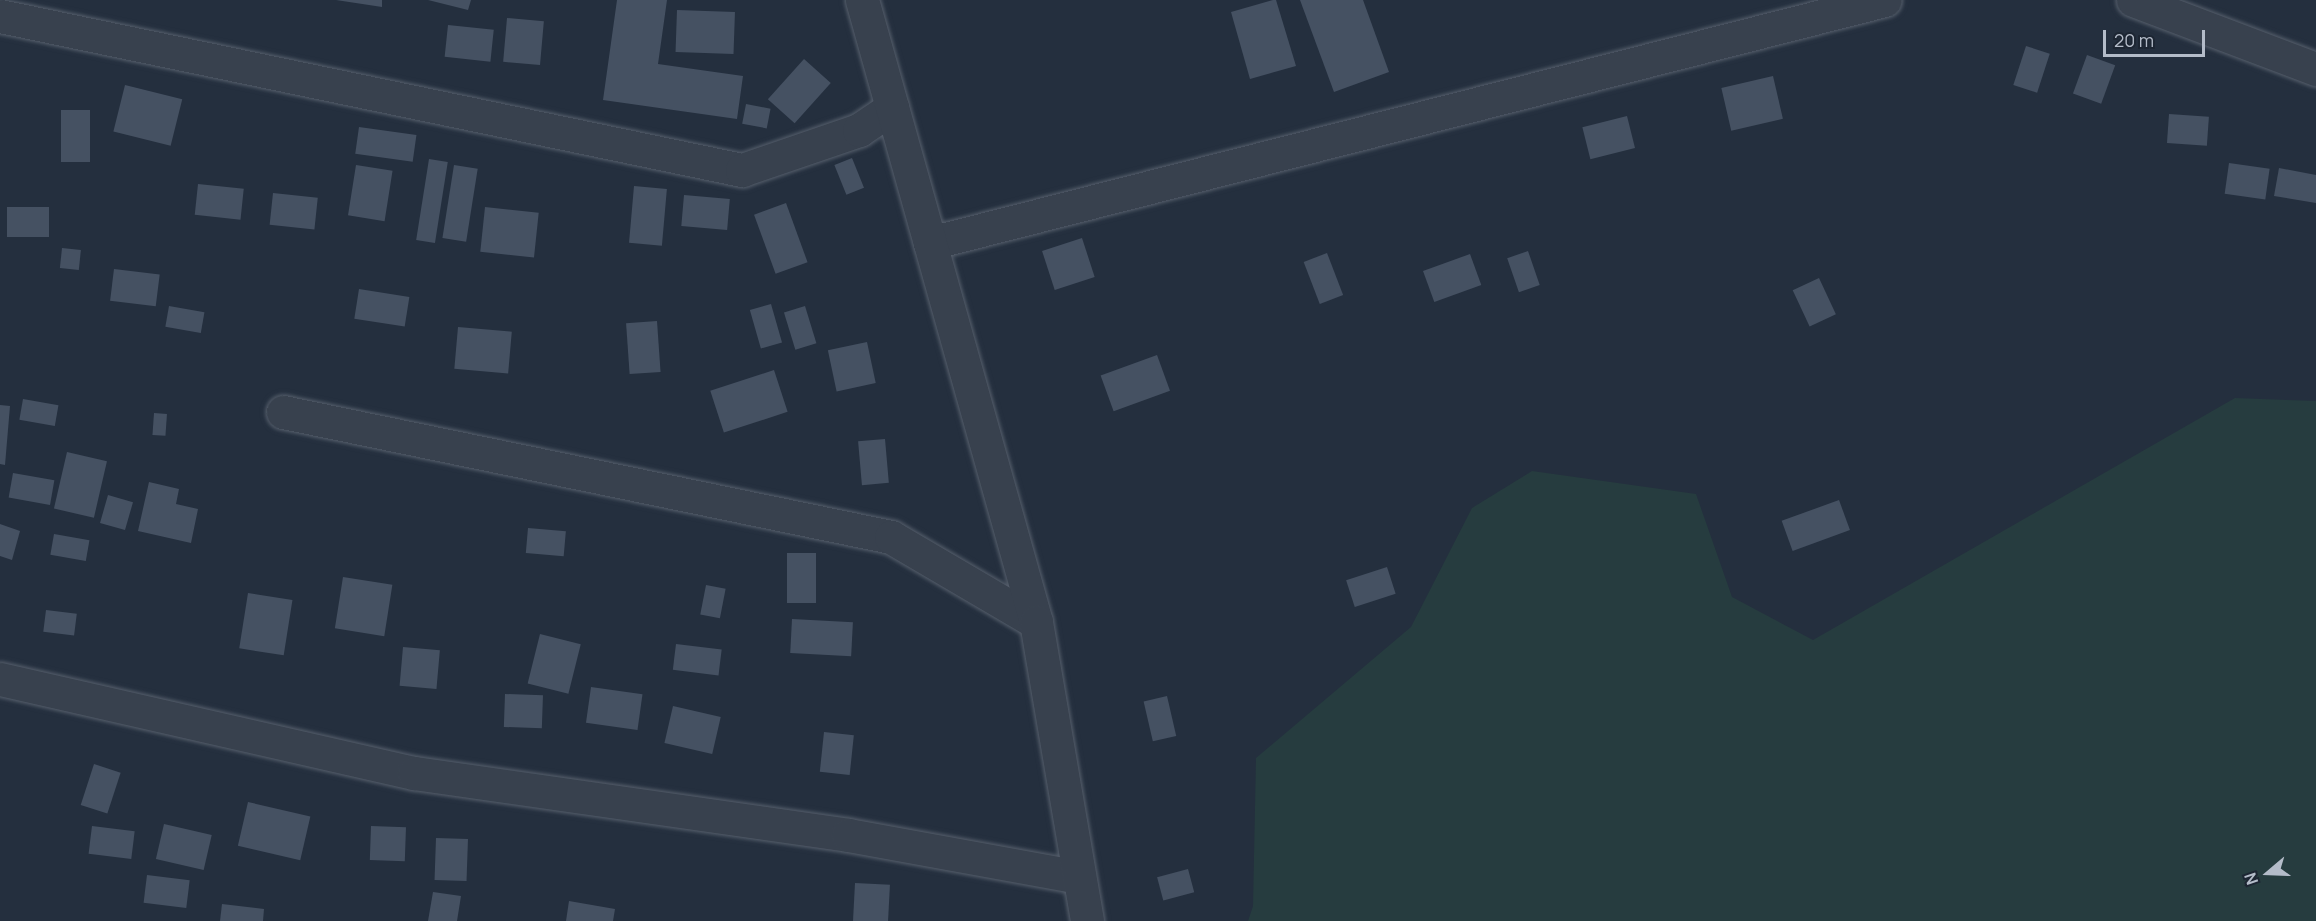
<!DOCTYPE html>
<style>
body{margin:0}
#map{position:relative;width:2316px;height:921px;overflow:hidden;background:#242f3e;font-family:Manrope,sans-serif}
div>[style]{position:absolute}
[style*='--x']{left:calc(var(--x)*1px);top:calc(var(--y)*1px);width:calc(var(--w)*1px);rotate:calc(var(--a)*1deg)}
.green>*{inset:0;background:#263c3f}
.building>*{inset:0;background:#455162;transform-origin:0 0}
.roads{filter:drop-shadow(0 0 2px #565f6c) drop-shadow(0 0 2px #565f6c)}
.minor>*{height:33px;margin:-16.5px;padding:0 16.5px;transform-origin:16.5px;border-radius:16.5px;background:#38414e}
.tertiary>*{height:33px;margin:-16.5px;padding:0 16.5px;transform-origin:16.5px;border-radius:16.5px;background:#38414e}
span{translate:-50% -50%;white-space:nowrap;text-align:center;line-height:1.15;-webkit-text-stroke:6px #1d2633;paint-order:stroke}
.north{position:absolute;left:2238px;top:843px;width:60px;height:60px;-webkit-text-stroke:4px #1d2633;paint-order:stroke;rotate:251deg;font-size:16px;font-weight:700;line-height:24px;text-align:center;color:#b4bcc9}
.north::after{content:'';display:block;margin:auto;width:21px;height:27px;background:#b4bcc9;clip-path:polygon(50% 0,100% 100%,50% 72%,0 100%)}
.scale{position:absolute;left:2103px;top:30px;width:102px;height:27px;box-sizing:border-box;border:3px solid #b4bcc9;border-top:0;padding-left:8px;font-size:18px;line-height:21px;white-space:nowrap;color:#b4bcc9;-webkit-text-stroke:4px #1d2633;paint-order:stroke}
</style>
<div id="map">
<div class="green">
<i style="clip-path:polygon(2235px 398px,2316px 401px,2316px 921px,1248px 921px,1253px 906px,1256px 758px,1411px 627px,1472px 508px,1532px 471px,1696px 494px,1732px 597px,1813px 640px)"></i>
</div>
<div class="building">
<i style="clip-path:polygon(336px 0,382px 0,382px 7px)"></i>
<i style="clip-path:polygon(428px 0,471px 0,468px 10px)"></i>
<i style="clip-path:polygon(617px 0,667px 0,658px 64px,743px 76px,737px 119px,603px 100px)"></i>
<i style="clip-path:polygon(1273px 0,1276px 0,1296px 66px,1250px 79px,1231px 12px)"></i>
<i style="clip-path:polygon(1300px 0,1363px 0,1389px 72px,1334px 92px)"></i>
<i style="left:677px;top:10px;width:58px;height:42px;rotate:2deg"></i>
<i style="left:507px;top:18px;width:37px;height:44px;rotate:5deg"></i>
<i style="left:448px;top:25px;width:46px;height:32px;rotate:6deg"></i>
<i style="left:2026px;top:46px;width:25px;height:41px;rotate:18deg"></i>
<i style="left:2087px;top:55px;width:30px;height:41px;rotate:20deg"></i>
<i style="left:804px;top:59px;width:36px;height:54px;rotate:42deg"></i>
<i style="left:1773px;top:76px;width:44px;height:53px;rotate:77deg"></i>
<i style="left:125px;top:85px;width:59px;height:48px;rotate:14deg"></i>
<i style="left:746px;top:104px;width:25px;height:20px;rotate:11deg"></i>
<i style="left:61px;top:110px;width:29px;height:52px"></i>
<i style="left:2169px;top:114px;width:40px;height:29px;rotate:4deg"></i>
<i style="left:1627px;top:116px;width:33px;height:46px;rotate:76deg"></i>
<i style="left:359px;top:127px;width:58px;height:27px;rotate:8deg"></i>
<i style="left:852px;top:158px;width:32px;height:19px;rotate:68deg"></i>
<i style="left:429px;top:159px;width:19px;height:82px;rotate:9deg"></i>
<i style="left:2229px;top:163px;width:41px;height:31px;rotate:8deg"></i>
<i style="left:356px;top:165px;width:37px;height:51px;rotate:9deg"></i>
<i style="left:454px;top:165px;width:24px;height:74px;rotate:9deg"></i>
<i style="clip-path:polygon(2279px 168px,2316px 175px,2316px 203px,2274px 196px)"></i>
<i style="left:198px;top:184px;width:46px;height:31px;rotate:6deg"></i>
<i style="left:634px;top:186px;width:33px;height:57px;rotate:5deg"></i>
<i style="left:273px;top:193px;width:45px;height:32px;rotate:6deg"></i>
<i style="left:684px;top:195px;width:46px;height:31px;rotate:5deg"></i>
<i style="left:786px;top:203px;width:63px;height:34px;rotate:70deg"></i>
<i style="left:7px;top:207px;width:42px;height:30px"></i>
<i style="left:485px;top:207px;width:54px;height:45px;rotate:6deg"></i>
<i style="left:1082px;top:238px;width:41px;height:42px;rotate:72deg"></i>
<i style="left:62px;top:248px;width:19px;height:20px;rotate:6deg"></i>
<i style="left:1528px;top:251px;width:36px;height:22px;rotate:71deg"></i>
<i style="left:1327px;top:253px;width:45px;height:25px;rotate:69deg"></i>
<i style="left:1470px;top:254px;width:33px;height:50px;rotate:70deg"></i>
<i style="left:114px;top:269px;width:46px;height:32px;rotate:7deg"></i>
<i style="left:1819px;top:278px;width:40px;height:29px;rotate:65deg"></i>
<i style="left:359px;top:289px;width:51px;height:30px;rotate:9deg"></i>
<i style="left:771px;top:304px;width:40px;height:22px;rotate:74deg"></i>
<i style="left:169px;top:306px;width:36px;height:21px;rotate:10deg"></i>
<i style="left:805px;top:306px;width:39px;height:22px;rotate:73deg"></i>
<i style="left:657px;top:321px;width:51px;height:31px;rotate:86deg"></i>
<i style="left:458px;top:327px;width:54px;height:42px;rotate:5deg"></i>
<i style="left:867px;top:342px;width:42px;height:40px;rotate:78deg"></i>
<i style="left:1157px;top:355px;width:38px;height:60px;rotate:70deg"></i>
<i style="left:774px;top:370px;width:44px;height:67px;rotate:72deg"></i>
<i style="left:23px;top:399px;width:36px;height:21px;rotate:10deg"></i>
<i style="clip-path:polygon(0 405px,10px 406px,5px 465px,0 464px)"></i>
<i style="left:154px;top:413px;width:13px;height:22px;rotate:4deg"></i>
<i style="left:885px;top:439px;width:44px;height:27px;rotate:85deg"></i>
<i style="left:67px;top:452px;width:41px;height:58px;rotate:13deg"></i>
<i style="left:13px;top:473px;width:42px;height:25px;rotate:10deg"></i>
<i style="clip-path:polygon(149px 482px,179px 489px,176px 504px,198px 509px,191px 543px,138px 531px)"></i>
<i style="left:108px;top:495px;width:26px;height:29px;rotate:16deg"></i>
<i style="left:1839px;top:500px;width:32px;height:61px;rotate:70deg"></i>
<i style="clip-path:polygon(0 524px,20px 531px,12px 560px,0 556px)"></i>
<i style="left:528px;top:528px;width:38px;height:25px;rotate:5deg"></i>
<i style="left:54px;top:534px;width:36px;height:21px;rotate:10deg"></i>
<i style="left:787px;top:553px;width:29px;height:50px"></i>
<i style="left:1387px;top:567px;width:28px;height:43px;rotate:72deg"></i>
<i style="left:343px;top:577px;width:50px;height:52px;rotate:9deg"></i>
<i style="left:706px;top:585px;width:20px;height:30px;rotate:11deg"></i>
<i style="left:248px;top:593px;width:45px;height:56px;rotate:9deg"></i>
<i style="left:46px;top:610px;width:31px;height:22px;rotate:7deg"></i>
<i style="left:792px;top:619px;width:61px;height:34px;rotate:3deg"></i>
<i style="left:540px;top:634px;width:42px;height:51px;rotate:14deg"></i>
<i style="left:676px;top:644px;width:46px;height:26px;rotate:7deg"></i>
<i style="left:403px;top:647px;width:37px;height:39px;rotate:5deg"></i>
<i style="left:591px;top:687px;width:52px;height:36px;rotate:8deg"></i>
<i style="left:505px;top:694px;width:38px;height:33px;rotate:2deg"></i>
<i style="left:1167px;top:696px;width:41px;height:24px;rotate:77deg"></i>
<i style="left:673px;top:706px;width:49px;height:38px;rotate:13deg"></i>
<i style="left:824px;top:732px;width:30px;height:40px;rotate:6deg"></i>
<i style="left:94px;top:764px;width:28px;height:43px;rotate:18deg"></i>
<i style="left:248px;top:802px;width:64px;height:45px;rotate:13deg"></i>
<i style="left:164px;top:824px;width:49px;height:36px;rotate:13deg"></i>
<i style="left:92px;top:826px;width:43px;height:28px;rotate:7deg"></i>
<i style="left:371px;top:826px;width:35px;height:34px;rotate:2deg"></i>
<i style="left:436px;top:838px;width:32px;height:42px;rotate:2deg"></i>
<i style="left:1188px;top:869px;width:24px;height:32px;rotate:75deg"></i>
<i style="left:147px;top:875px;width:43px;height:28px;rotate:7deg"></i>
<i style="left:855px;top:883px;width:35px;height:38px;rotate:3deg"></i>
<i style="clip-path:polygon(433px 892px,461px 896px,457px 921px,428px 921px)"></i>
<i style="clip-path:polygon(569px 901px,615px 909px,613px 921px,566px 921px)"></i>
<i style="clip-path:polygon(222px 904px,264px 909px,263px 921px,220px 921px)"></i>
</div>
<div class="roads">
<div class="minor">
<i style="--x:2133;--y:0;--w:196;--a:20.7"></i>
<i style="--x:0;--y:16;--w:758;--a:11.73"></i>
<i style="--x:742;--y:170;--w:124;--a:-18.9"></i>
<i style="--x:859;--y:130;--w:40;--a:-34"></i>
<i style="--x:930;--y:243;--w:985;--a:-14.28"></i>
<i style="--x:283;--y:412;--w:621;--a:11.62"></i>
<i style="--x:891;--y:537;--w:168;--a:30.4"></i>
<i style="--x:0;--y:679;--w:425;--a:12.8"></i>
<i style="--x:414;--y:773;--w:438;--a:8.1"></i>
<i style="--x:848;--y:835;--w:234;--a:10.3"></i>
</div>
<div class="tertiary">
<i style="--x:862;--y:0;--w:646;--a:74.37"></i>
<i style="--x:1036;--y:622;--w:303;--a:80.3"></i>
</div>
</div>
<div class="north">N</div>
<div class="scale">20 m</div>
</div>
